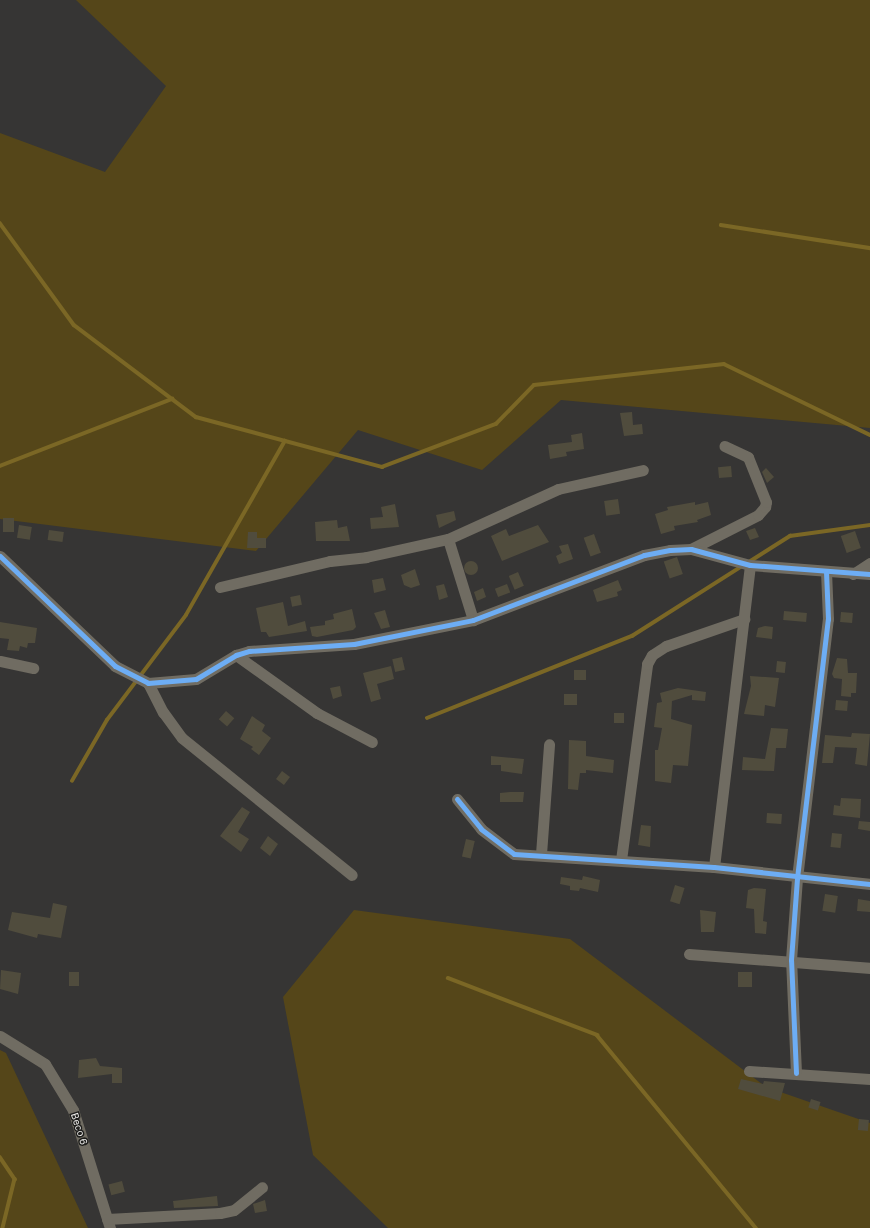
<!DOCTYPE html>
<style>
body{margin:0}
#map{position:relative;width:870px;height:1228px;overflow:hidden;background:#363534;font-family:Inter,sans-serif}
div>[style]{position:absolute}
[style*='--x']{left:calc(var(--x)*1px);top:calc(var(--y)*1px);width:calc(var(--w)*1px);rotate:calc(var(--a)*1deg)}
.green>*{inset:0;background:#554619}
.stream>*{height:3.5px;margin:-1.75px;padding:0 1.75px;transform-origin:1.75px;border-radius:1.75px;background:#7b6725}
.building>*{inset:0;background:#504c3d;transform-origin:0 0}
.round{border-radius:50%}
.minor>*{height:11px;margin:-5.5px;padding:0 5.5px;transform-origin:5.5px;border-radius:5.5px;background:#706c62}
.cycleway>*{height:5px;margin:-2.5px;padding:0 2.5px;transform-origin:2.5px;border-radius:2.5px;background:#6dadf4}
span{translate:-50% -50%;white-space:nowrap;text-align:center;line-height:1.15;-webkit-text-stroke:3px #1e1e1c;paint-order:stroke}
.street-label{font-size:10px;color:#eeedeb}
</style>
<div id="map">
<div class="green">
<i style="clip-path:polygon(76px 0,870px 0,870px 428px,561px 400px,482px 470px,358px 430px,256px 551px,0 519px,0 133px,105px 172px,166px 86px)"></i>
<i style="clip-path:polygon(354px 910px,570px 939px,766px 1087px,870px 1123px,870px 1228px,388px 1228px,313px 1155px,283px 997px)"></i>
<i style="clip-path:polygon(0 1050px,6px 1053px,88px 1228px,0 1228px)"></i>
</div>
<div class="stream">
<i style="--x:0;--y:223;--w:126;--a:54"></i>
<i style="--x:74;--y:325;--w:153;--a:37"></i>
<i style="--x:196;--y:417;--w:193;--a:15"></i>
<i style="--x:382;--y:467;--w:122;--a:-20.7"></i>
<i style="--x:496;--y:424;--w:54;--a:-45.7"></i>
<i style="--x:534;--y:385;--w:191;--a:-6.3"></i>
<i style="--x:724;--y:364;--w:162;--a:25.9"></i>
<i style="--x:721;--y:225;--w:151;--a:8.8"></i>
<i style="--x:0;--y:466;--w:185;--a:-21.3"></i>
<i style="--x:749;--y:562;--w:49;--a:-32.4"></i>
<i style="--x:790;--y:536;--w:81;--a:-7.8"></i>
<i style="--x:427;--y:718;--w:221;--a:-21.8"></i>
<i style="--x:632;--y:636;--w:133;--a:-32.4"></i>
<i style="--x:72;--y:781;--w:70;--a:-60.2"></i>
<i style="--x:107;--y:720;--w:131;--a:-53"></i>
<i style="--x:186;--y:615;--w:200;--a:-60.4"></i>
<i style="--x:448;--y:978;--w:160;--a:20.9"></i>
<i style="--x:597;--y:1035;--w:250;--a:50.5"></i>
<i style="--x:0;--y:1157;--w:27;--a:56"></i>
<i style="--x:15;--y:1179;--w:50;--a:103.8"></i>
</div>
<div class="building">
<i style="clip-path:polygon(632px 412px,633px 425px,642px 424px,643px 434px,624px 436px,620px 413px)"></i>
<i style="clip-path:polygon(582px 433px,584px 449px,566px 452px,567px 456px,550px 459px,548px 445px,572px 442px,571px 435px)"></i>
<i style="left:731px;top:466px;width:11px;height:13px;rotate:85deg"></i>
<i style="clip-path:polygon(766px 468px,774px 477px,767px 483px,762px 472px)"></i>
<i style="left:618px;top:499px;width:15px;height:14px;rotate:82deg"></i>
<i style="clip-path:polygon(695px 502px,695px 505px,708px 502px,711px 515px,697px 520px,698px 522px,674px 526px,675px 530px,661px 534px,655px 514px,668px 510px,667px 507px)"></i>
<i style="clip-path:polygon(395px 504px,399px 527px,371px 529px,370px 518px,383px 517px,381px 507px)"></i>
<i style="clip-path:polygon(454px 511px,456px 520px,439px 528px,436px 515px)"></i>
<i style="left:3px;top:518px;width:11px;height:14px"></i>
<i style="clip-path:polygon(337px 520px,338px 528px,347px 526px,350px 541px,316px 541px,315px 522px)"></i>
<i style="left:19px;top:525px;width:13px;height:13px;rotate:9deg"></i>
<i style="clip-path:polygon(538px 525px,549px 542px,502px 561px,491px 536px,506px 529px,509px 536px)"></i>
<i style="clip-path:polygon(755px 528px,759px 537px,750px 540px,746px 531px)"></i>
<i style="left:49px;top:530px;width:15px;height:10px;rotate:8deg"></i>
<i style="left:855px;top:531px;width:18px;height:15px;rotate:71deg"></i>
<i style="clip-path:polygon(248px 532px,257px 532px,257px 538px,266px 538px,266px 548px,247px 548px)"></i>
<i style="left:594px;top:534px;width:20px;height:11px;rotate:70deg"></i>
<i style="clip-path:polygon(568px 544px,573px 559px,559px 564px,556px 556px,562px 553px,559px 546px)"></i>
<i style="left:677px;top:557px;width:18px;height:14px;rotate:71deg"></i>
<i class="round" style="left:464px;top:561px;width:14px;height:14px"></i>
<i style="clip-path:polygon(415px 569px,420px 585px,411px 588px,404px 585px,401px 575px)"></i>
<i style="left:518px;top:572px;width:15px;height:10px;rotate:67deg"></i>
<i style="clip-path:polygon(383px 578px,386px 590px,374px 593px,372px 580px)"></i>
<i style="clip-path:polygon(618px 580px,622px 590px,617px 592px,618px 596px,597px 602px,593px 590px)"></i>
<i style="clip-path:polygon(444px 584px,448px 597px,439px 600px,436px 586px)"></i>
<i style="left:507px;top:584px;width:9px;height:13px;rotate:69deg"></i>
<i style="clip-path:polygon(483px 588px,486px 597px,477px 601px,474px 592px)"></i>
<i style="left:300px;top:595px;width:10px;height:10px;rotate:79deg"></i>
<i style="clip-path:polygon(283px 602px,288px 626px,305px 621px,307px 631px,269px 637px,266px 632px,261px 632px,256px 608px)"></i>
<i style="clip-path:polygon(352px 609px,356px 627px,353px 630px,317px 637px,312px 636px,310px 627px,325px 625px,325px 621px,334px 619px,333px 614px)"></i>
<i style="clip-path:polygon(385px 610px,390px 627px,381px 629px,374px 613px)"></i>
<i style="left:784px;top:611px;width:23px;height:9px;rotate:5deg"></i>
<i style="left:841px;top:612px;width:12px;height:10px;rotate:5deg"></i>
<i style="clip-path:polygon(0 622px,37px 628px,35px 643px,28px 643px,27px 648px,20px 646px,19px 651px,7px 650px,9px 639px,0 638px)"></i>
<i style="clip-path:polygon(765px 626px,773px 627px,772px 639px,756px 637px,758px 628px)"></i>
<i style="left:402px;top:657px;width:13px;height:10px;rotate:77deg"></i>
<i style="clip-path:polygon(837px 658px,847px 659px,848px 673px,857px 673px,856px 693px,851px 693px,851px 697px,841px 696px,842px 679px,834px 678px,832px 674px)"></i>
<i style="left:777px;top:661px;width:9px;height:11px;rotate:6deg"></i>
<i style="clip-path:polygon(391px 666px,394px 679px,377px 684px,381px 699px,371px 702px,363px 673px)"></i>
<i style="left:574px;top:670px;width:12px;height:10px"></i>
<i style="clip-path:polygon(750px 676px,779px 678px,775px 707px,765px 705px,764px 716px,744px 714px,751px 686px)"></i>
<i style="clip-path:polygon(340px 686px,342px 696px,333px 699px,330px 688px)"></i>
<i style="clip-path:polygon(678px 688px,706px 692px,705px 701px,692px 700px,692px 695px,672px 701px,671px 719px,692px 725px,688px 766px,673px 765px,671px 783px,655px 781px,655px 750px,658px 750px,662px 728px,654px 727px,657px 703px,662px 702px,660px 693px)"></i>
<i style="left:564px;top:694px;width:13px;height:11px"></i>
<i style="left:836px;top:700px;width:12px;height:10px;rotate:5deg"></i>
<i style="left:226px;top:711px;width:11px;height:11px;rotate:41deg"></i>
<i style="left:624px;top:713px;width:10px;height:10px;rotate:90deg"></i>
<i style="clip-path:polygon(252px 716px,265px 725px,262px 731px,271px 738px,259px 755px,251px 749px,253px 747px,240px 739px)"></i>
<i style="clip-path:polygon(771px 728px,788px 729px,786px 748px,776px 748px,774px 771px,742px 770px,743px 757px,765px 759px)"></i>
<i style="clip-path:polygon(852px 733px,870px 734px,867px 766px,855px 764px,857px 748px,835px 747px,833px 763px,822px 763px,825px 735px,851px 737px)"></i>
<i style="clip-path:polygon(569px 740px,586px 741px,586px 756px,614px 760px,613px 773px,586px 770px,586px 773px,580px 773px,578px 790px,568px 789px)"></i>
<i style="clip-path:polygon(491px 756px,524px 759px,522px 774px,501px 771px,501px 765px,491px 765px)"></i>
<i style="left:282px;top:771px;width:10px;height:10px;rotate:37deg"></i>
<i style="clip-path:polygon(510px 792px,524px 792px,523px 802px,500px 802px,500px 793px)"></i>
<i style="clip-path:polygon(841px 798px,861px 799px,860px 818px,833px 815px,834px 805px,840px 806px)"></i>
<i style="clip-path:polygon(242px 807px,250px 812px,238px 832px,249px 839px,241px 852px,220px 836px)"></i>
<i style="left:767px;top:813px;width:15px;height:10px;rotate:4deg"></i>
<i style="clip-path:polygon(859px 821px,870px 822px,870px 831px,858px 829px)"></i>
<i style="clip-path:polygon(641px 825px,651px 826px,650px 847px,638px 845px)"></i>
<i style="left:832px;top:833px;width:10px;height:14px;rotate:6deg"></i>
<i style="clip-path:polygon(268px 836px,278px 844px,270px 856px,260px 848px)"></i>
<i style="left:466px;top:839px;width:9px;height:18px;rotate:13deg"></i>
<i style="clip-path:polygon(583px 876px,600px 880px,598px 892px,580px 888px,579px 891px,570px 890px,570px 886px,560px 884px,561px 877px,582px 880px)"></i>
<i style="left:675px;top:885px;width:10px;height:17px;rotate:17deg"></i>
<i style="clip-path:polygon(754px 888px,766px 889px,763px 921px,767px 922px,766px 934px,755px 933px,754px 909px,746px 908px,748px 890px)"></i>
<i style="left:825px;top:894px;width:13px;height:17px;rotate:9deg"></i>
<i style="clip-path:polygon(858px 899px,870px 901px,870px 912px,857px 911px)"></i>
<i style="clip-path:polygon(53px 903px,67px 906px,61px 938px,38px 934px,37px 938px,8px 930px,12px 912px,50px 918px)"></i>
<i style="clip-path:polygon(700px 910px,716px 912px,714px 932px,701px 932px)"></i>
<i style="clip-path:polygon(1px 970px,21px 973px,18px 994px,0 989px)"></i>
<i style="left:69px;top:972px;width:10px;height:14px"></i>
<i style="left:738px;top:972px;width:14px;height:15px"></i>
<i style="clip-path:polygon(96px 1058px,100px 1066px,122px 1068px,122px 1083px,112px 1083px,112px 1074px,78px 1078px,79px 1060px)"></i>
<i style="clip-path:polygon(741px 1079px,763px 1084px,764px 1081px,785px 1083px,780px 1101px,738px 1089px)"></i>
<i style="left:811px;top:1099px;width:10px;height:9px;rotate:17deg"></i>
<i style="left:859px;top:1119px;width:10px;height:11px;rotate:6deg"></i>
<i style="left:122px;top:1181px;width:11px;height:14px;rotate:75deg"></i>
<i style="clip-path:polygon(217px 1196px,218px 1206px,174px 1208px,173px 1201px)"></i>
<i style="clip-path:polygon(265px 1200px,267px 1211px,255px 1213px,253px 1204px)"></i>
</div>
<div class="minor">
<i style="--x:448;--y:539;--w:85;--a:72.8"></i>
<i style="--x:691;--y:549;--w:75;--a:-26.9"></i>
<i style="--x:758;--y:515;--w:11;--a:-49"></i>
<i style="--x:765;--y:507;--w:5;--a:-79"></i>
<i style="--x:766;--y:502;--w:48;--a:-111.8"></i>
<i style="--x:748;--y:457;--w:26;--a:-155"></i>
<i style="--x:0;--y:556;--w:159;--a:43.7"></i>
<i style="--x:115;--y:666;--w:37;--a:27"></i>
<i style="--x:148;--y:683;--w:48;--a:-4.8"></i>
<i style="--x:196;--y:679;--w:47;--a:-31"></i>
<i style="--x:236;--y:655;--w:14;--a:-17"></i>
<i style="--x:249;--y:651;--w:105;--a:-3.8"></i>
<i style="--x:354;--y:644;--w:121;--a:-11.4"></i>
<i style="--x:473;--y:620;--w:183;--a:-20.8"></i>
<i style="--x:644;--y:555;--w:26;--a:-11"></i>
<i style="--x:670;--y:550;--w:21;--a:-3"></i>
<i style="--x:691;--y:549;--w:61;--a:15.2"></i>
<i style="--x:750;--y:565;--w:120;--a:4.3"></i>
<i style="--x:853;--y:574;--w:20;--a:-33"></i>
<i style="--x:220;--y:587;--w:113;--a:-13.3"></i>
<i style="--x:330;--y:561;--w:36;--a:-6"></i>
<i style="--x:366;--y:557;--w:84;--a:-12.4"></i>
<i style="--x:448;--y:539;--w:121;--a:-24.4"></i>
<i style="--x:558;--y:489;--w:87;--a:-12.6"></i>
<i style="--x:236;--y:655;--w:100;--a:35.6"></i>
<i style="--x:317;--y:713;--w:62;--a:27.8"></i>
<i style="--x:0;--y:661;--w:34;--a:12"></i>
<i style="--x:148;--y:683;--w:33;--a:63"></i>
<i style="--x:163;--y:712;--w:32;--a:54"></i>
<i style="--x:182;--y:738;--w:218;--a:38.9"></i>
<i style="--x:457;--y:799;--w:38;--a:51"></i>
<i style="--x:481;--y:829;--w:41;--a:37.1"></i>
<i style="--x:514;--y:854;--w:200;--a:3.7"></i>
<i style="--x:714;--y:867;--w:157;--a:6.2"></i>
<i style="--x:541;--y:854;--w:110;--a:-85.8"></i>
<i style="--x:621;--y:860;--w:198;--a:-82.4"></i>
<i style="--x:647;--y:664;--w:10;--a:-61"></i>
<i style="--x:652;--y:655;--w:17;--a:-33"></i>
<i style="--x:666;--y:646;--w:83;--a:-19.1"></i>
<i style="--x:714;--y:867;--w:304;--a:-83.2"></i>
<i style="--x:689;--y:954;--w:182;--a:4.4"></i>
<i style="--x:0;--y:1036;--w:53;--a:31.9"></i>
<i style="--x:45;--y:1064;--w:54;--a:58.7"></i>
<i style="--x:73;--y:1110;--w:124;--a:72.6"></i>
<i style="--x:749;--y:1071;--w:121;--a:3.8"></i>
<i style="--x:796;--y:1073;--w:113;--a:-92.5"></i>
<i style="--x:791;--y:960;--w:82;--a:-85.8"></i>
<i style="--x:797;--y:878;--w:261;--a:-83.2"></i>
<i style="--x:828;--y:619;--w:47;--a:-92.4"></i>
<i style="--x:107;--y:1219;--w:113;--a:-3"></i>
<i style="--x:220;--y:1213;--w:14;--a:-12"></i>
<i style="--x:234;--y:1210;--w:36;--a:-39"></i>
</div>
<div class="cycleway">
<i style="--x:0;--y:556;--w:159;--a:43.7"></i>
<i style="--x:115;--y:666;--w:37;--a:27"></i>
<i style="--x:148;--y:683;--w:48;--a:-4.8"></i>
<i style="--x:196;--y:679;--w:47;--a:-31"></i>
<i style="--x:236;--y:655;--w:14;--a:-17"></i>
<i style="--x:249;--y:651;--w:105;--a:-3.8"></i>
<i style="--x:354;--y:644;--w:121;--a:-11.4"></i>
<i style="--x:473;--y:620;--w:183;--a:-20.8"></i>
<i style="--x:644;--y:555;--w:26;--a:-11"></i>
<i style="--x:670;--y:550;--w:21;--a:-3"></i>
<i style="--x:691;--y:549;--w:61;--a:15.2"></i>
<i style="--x:750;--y:565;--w:120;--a:4.3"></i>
<i style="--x:457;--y:799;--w:38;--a:51"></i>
<i style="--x:481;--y:829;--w:41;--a:37.1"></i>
<i style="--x:514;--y:854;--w:200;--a:3.7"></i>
<i style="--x:714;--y:867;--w:157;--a:6.2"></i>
<i style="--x:796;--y:1073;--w:113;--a:-92.5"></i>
<i style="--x:791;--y:960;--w:82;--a:-85.8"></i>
<i style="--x:797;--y:878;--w:261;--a:-83.2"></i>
<i style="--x:828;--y:619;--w:47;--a:-92.4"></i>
</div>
<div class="street-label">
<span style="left:79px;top:1129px;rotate:72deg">Beco 6</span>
</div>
</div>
